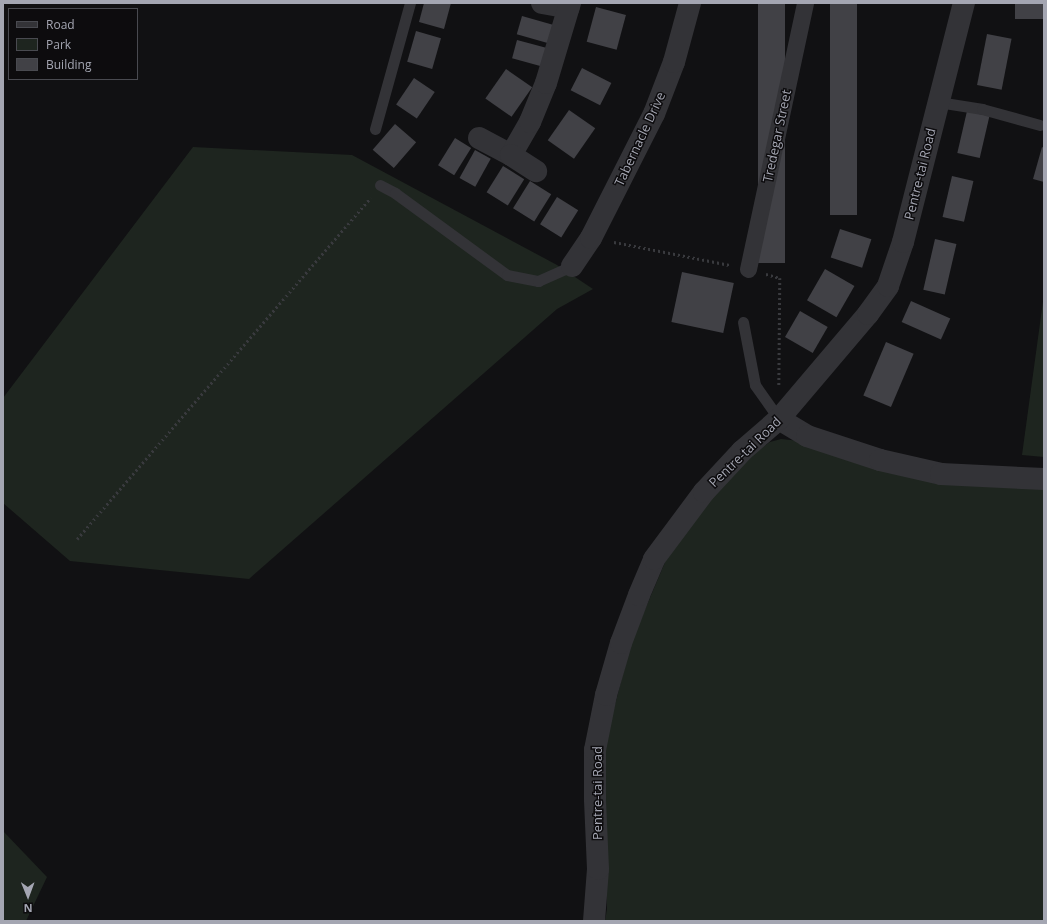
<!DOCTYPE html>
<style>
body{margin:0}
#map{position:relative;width:1047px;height:924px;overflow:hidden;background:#111113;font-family:"Open Sans",sans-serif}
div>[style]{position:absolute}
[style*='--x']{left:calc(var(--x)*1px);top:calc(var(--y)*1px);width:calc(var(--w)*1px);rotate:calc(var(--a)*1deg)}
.green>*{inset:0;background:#1e251f}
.building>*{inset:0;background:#414146;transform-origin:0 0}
.path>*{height:2.5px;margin-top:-1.25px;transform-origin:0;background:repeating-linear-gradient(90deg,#393a3e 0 2px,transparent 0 5px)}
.service>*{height:11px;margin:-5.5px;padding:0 5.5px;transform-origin:5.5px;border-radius:5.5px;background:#333337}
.pedestrian>*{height:17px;margin:-8.5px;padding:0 8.5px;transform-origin:8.5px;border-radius:8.5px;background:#333337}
.minor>*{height:22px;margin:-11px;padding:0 11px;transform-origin:11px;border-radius:11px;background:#333337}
span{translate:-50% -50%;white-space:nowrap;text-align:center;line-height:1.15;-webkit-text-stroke:3px #0d0c0e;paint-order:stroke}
.street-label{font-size:13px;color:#a4a6b2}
.frame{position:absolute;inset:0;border:4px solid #a4a6b2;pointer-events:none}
.legend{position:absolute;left:8px;top:8px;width:130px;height:72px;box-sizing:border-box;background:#0d0c0e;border:1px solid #494a50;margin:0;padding:5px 7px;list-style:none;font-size:12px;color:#a4a6b2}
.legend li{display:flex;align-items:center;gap:8px;height:20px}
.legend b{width:20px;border:1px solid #494a50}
.north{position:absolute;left:8px;top:876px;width:40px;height:40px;-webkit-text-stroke:3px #0d0c0e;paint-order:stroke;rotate:179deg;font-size:11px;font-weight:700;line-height:16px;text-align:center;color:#a4a6b2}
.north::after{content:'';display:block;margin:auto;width:14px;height:18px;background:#a4a6b2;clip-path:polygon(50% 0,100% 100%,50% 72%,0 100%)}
</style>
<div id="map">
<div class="green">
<i style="clip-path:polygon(193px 147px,352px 155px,557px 265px,593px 289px,557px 309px,249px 579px,70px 561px,3px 503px,3px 398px)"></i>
<i style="clip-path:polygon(1044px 294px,1044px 457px,1022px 455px)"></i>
<i style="clip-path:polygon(781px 439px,800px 441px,1044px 487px,1044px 921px,605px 921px,607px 909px,603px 750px,632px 640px,666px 560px,708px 502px,744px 461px,770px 442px)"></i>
<i style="clip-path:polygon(3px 831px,47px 877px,26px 921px,3px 921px)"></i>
</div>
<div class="building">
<i style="clip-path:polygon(424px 3px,451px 3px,444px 29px,419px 22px)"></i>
<i style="left:758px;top:3px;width:27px;height:260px"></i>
<i style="left:830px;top:3px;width:27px;height:212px"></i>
<i style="left:1015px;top:3px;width:29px;height:16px"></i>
<i style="left:596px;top:7px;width:31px;height:36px;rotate:15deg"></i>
<i style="left:522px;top:16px;width:32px;height:19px;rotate:16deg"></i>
<i style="left:416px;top:31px;width:26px;height:32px;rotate:16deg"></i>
<i style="left:987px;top:34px;width:25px;height:52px;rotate:11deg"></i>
<i style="left:517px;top:40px;width:31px;height:19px;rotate:15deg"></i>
<i style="left:582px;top:68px;width:33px;height:25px;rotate:27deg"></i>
<i style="left:506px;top:69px;width:32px;height:36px;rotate:35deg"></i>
<i style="left:414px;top:78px;width:25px;height:32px;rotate:34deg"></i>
<i style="left:569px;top:110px;width:32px;height:37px;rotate:35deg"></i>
<i style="left:967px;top:111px;width:23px;height:43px;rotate:13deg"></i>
<i style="left:395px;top:124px;width:28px;height:34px;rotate:41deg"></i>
<i style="left:455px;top:138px;width:19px;height:32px;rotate:32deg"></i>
<i style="clip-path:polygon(1042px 147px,1044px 148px,1044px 182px,1033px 179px)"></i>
<i style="left:475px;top:150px;width:18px;height:32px;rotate:29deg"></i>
<i style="left:503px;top:166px;width:25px;height:31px;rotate:32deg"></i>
<i style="left:952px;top:176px;width:22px;height:42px;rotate:13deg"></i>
<i style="left:530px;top:181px;width:25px;height:32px;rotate:32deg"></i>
<i style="left:557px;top:197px;width:25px;height:32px;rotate:32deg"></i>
<i style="left:840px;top:229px;width:33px;height:30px;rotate:18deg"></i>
<i style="left:935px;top:239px;width:22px;height:52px;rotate:13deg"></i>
<i style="left:825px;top:269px;width:34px;height:36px;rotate:30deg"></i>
<i style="left:682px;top:272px;width:53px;height:51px;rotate:12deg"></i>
<i style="left:911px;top:301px;width:43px;height:23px;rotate:24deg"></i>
<i style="left:800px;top:311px;width:32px;height:30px;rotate:30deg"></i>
<i style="left:886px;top:342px;width:30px;height:58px;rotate:23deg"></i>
</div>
<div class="path">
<i style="--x:614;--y:242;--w:118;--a:11.2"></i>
<i style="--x:766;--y:274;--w:15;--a:16"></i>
<i style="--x:780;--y:278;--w:107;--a:90.5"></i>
<i style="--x:77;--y:539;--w:450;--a:-49.3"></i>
</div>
<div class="service">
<i style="--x:938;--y:102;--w:45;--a:9"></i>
<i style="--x:982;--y:109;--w:60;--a:15.4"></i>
<i style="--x:375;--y:129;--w:131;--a:-74.5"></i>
<i style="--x:380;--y:185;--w:17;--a:28"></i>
<i style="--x:395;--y:193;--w:139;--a:36.2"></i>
<i style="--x:507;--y:275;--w:32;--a:11"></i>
<i style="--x:538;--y:281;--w:37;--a:-24"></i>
<i style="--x:743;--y:322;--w:64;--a:79.2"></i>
<i style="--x:755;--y:385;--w:42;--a:54.8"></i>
</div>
<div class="pedestrian">
<i style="--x:748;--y:269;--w:272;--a:-77.9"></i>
</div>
<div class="minor">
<i style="--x:542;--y:3;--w:27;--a:10"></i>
<i style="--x:479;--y:138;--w:36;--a:28"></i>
<i style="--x:511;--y:155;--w:38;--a:-60"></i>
<i style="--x:530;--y:122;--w:42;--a:-67.7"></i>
<i style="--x:546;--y:83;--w:84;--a:-73.3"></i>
<i style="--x:511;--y:155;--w:30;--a:33"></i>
<i style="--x:572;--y:266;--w:34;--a:-56"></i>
<i style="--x:591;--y:238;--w:139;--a:-63.1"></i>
<i style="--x:654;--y:114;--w:56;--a:-69"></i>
<i style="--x:674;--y:62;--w:61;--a:-74.8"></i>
<i style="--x:779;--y:419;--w:33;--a:31"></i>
<i style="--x:807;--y:436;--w:77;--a:18.2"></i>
<i style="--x:880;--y:460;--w:63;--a:12.9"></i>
<i style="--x:941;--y:474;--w:103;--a:2.8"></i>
<i style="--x:594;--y:921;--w:52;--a:-85.6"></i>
<i style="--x:598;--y:869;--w:70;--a:-92.5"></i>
<i style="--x:595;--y:799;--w:49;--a:-90"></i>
<i style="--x:595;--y:750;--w:56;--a:-78.7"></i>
<i style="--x:606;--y:695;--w:54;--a:-73.9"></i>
<i style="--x:621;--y:643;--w:51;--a:-69.4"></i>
<i style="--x:639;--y:595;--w:39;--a:-67"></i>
<i style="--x:654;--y:559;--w:84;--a:-53.3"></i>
<i style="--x:704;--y:492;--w:56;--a:-47.2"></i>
<i style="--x:742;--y:451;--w:49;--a:-40.9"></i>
<i style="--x:779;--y:419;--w:138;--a:-49.7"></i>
<i style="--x:868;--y:314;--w:34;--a:-54"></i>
<i style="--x:888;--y:286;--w:46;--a:-71.2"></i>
<i style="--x:903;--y:242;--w:247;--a:-75.7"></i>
</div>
<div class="street-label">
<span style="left:777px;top:136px;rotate:-78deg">Tredegar Street</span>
<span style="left:640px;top:139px;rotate:-65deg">Tabernacle Drive</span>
<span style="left:920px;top:174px;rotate:-76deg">Pentre-tai Road</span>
<span style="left:745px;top:452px;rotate:-44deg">Pentre-tai Road</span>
<span style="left:597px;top:793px;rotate:-90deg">Pentre-tai Road</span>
</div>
<div class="frame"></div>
<ul class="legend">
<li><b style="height:5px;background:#333337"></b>Road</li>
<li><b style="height:11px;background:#1e251f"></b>Park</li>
<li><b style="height:11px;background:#414146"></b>Building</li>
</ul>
<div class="north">N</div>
</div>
